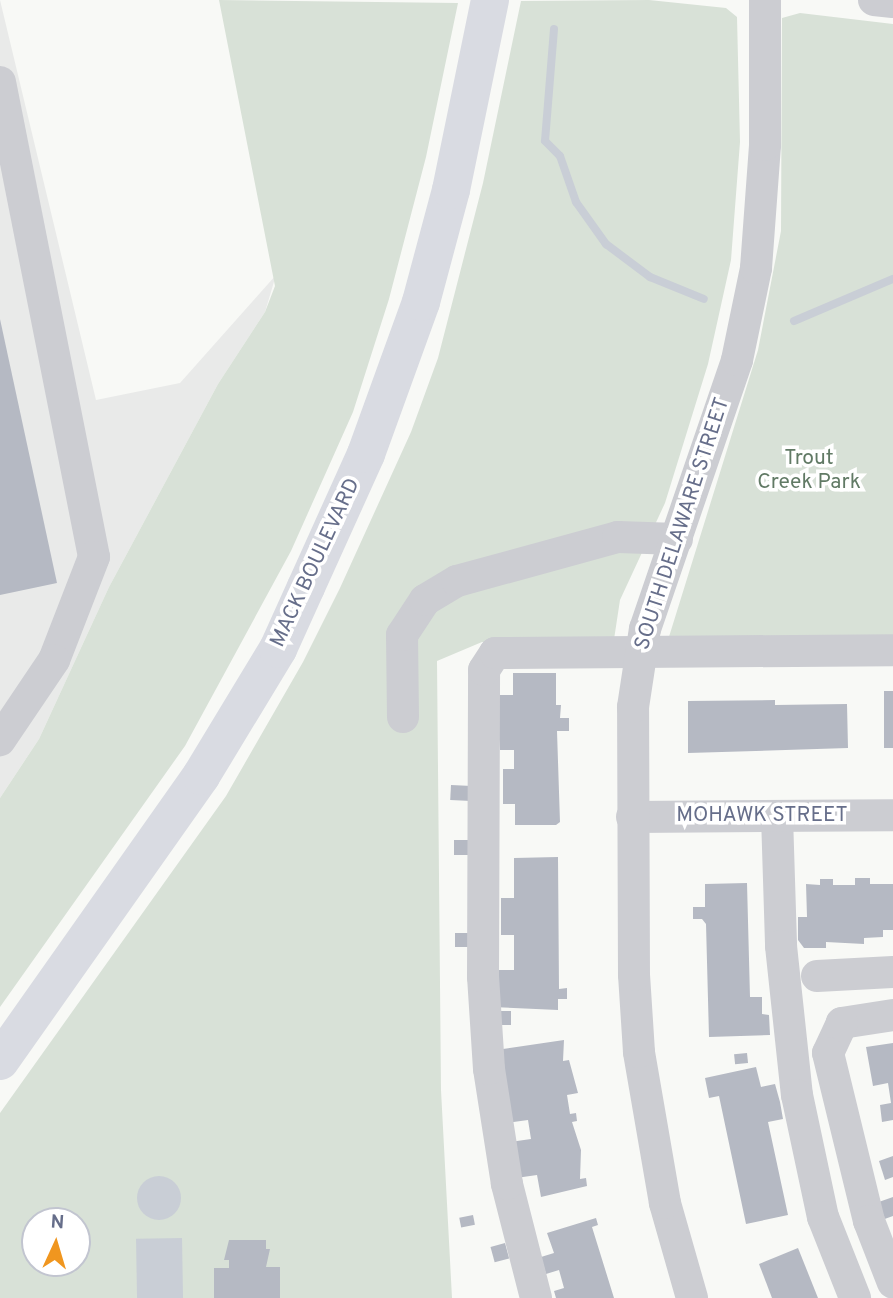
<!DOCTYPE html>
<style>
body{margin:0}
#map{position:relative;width:893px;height:1298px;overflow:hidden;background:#f8f9f6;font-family:Overpass,sans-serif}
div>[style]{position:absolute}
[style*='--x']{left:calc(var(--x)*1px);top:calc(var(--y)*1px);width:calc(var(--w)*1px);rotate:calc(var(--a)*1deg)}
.built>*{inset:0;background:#e9eae9}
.green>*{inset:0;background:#d8e1d7}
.water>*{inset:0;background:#c9ced6;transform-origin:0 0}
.round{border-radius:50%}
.stream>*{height:8px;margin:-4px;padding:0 4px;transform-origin:4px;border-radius:4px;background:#c9ced6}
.building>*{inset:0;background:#b5b9c3;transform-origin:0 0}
.minor>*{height:32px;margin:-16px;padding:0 16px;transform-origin:16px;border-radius:16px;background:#cccdd2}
.major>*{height:38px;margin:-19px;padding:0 19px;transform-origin:19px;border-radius:19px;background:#d9dbe2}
span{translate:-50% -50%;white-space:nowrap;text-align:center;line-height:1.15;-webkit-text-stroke:7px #fff;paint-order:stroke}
.park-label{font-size:21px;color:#617a65}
.street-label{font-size:21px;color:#666e8a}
.north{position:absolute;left:21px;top:1207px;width:70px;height:70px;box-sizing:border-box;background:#fff;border:2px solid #c2c5d0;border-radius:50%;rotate:4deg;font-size:19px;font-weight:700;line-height:28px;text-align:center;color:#666e8a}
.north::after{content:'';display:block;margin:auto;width:24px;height:32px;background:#f0961f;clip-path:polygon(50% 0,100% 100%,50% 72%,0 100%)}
</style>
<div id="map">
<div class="built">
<i style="clip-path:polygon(0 0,96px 400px,180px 383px,276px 275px,265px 312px,218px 384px,109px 587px,39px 739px,0 798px)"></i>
</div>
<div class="green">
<i style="clip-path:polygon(219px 0,458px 3px,426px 157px,389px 299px,353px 412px,291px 551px,185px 746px,0 1007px,0 798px,39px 739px,109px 587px,218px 384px,265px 312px,275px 286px)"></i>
<i style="clip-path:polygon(evenodd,649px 0,726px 8px,737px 17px,740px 142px,731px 260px,708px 364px,665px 503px,620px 600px,613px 646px,482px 642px,437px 661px,441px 1090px,452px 1298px,0 1298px,0 1113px,226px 796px,303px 662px,340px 588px,411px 432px,438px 358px,483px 183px,521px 1px,649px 0,35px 1221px,77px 1221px,77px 1263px,35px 1263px,35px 1221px)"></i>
<i style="clip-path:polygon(800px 13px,893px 24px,893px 641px,668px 640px,758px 350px,781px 231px,782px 18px)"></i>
</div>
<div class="water">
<i class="round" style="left:137px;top:1176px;width:44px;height:44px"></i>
<i style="left:182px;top:1238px;width:60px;height:46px;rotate:89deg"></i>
</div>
<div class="stream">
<i style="--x:554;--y:29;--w:112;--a:94.6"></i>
<i style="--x:545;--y:141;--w:21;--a:45"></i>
<i style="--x:560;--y:156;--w:49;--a:70.8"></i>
<i style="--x:576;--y:202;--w:52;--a:54.5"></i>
<i style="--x:606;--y:244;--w:55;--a:36.9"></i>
<i style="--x:650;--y:277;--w:58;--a:22.2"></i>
<i style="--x:794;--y:321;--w:108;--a:-23"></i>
</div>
<div class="building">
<i style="clip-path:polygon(0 319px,57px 583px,0 595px)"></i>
<i style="clip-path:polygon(513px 673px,556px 673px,556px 705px,561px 705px,560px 718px,569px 718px,569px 731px,557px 731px,560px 822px,556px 825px,515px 825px,515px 804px,503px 804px,503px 769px,514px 769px,514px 750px,500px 750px,495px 695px,513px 695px)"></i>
<i style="left:884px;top:691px;width:9px;height:57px"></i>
<i style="clip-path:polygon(775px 700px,775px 705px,847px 704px,848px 748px,688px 753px,688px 701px)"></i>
<i style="left:451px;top:785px;width:21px;height:15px;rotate:3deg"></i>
<i style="left:454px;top:840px;width:14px;height:15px"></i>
<i style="clip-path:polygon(558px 857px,559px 989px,567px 988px,567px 999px,558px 999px,558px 1010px,492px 1007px,496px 970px,514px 970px,514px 935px,501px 935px,501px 898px,514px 898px,514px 858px)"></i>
<i style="clip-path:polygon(855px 878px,870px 878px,870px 884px,893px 884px,893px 930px,883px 930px,883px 937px,864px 938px,864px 944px,826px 942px,826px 948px,804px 948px,798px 940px,798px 917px,807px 917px,806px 884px,820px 885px,820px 879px,833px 879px,833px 885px,855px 885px)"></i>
<i style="clip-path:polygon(747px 883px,750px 997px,762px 997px,762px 1014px,769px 1015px,770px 1035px,709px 1037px,706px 924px,702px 919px,693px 919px,693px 907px,705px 907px,705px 884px)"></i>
<i style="left:455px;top:933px;width:15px;height:14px"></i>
<i style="left:496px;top:1011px;width:15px;height:14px"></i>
<i style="clip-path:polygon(564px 1040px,563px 1061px,569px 1060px,578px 1093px,567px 1095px,570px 1114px,576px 1113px,577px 1121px,572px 1122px,581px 1150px,580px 1179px,586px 1178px,587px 1186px,541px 1197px,537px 1175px,516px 1178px,510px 1142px,531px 1139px,528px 1120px,507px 1123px,496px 1050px)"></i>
<i style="clip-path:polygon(893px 1043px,893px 1120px,882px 1122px,880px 1105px,891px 1103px,888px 1083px,873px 1086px,866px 1047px)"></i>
<i style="left:747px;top:1053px;width:10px;height:13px;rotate:84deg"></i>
<i style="clip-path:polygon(756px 1067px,761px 1087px,775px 1084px,780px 1102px,783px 1119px,768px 1122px,788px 1215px,746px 1224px,719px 1096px,709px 1098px,705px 1078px)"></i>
<i style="clip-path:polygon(893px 1156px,893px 1177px,885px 1180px,879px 1161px)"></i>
<i style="clip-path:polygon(893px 1197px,893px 1216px,879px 1221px,873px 1204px)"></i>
<i style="left:473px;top:1215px;width:10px;height:14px;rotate:79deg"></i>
<i style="clip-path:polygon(596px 1218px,598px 1225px,592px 1227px,614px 1298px,556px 1298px,554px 1291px,564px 1288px,559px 1270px,546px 1274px,541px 1257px,554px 1253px,547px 1233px)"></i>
<i style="clip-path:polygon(229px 1240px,266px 1240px,266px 1249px,270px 1249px,266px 1267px,280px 1267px,280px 1298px,214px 1298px,214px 1268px,229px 1268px,229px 1260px,224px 1260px)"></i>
<i style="left:505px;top:1243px;width:16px;height:15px;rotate:75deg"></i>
<i style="clip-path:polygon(798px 1248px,818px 1298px,772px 1298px,759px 1264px)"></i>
</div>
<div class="minor">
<i style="--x:874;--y:0;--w:19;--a:6"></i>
<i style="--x:0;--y:82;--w:484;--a:78.8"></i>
<i style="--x:94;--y:557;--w:110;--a:111.2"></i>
<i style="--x:54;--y:660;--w:97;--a:124"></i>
<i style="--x:403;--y:717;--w:82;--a:-90.7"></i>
<i style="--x:402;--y:635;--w:42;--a:-56.7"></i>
<i style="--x:425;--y:600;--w:37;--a:-31"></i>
<i style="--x:457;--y:581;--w:167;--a:-15.3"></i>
<i style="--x:618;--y:537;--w:59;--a:1.9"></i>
<i style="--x:777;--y:816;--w:130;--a:88.2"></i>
<i style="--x:781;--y:946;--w:150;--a:83.9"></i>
<i style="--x:797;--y:1095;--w:125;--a:78"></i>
<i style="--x:823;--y:1217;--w:87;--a:68.4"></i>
<i style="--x:632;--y:817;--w:261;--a:-0.4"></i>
<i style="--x:817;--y:976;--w:76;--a:-3"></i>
<i style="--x:893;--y:1015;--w:52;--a:171.1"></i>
<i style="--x:842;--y:1023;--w:33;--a:115"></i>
<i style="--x:828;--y:1053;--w:173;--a:76.3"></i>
<i style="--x:869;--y:1221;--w:66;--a:68.8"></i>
<i style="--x:536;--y:1298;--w:118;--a:-104.3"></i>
<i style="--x:507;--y:1184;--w:116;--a:-98.9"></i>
<i style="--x:489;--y:1069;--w:92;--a:-93.7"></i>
<i style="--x:483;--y:977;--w:307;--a:-89.8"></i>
<i style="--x:484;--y:670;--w:20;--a:-57"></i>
<i style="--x:495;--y:653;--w:398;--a:-0.4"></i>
<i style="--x:692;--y:1298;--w:99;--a:-105.9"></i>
<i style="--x:665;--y:1203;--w:153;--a:-99.8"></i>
<i style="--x:639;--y:1052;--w:77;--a:-93.7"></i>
<i style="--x:634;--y:975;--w:268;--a:-90.2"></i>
<i style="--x:633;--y:707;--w:79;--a:-81.3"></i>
<i style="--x:645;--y:629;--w:284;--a:-71.1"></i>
<i style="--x:737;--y:360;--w:94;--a:-78.3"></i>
<i style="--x:756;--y:268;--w:123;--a:-85.8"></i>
<i style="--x:765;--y:145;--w:145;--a:-90"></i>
</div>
<div class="major">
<i style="--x:0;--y:1061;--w:349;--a:-54.8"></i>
<i style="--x:201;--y:776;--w:149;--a:-58.8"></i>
<i style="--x:278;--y:649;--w:68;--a:-65.7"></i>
<i style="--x:306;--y:587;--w:146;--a:-65.7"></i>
<i style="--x:366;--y:454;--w:162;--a:-70.1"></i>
<i style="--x:421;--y:302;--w:116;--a:-75"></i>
<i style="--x:451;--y:190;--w:194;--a:-78.4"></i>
</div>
<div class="park-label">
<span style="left:809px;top:471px">Trout<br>Creek Park</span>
</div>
<div class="street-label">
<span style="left:683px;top:524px;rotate:-72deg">SOUTH DELAWARE STREET</span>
<span style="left:316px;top:563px;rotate:-65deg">MACK BOULEVARD</span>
<span style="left:762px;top:816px">MOHAWK STREET</span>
</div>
<div class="north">N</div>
</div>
